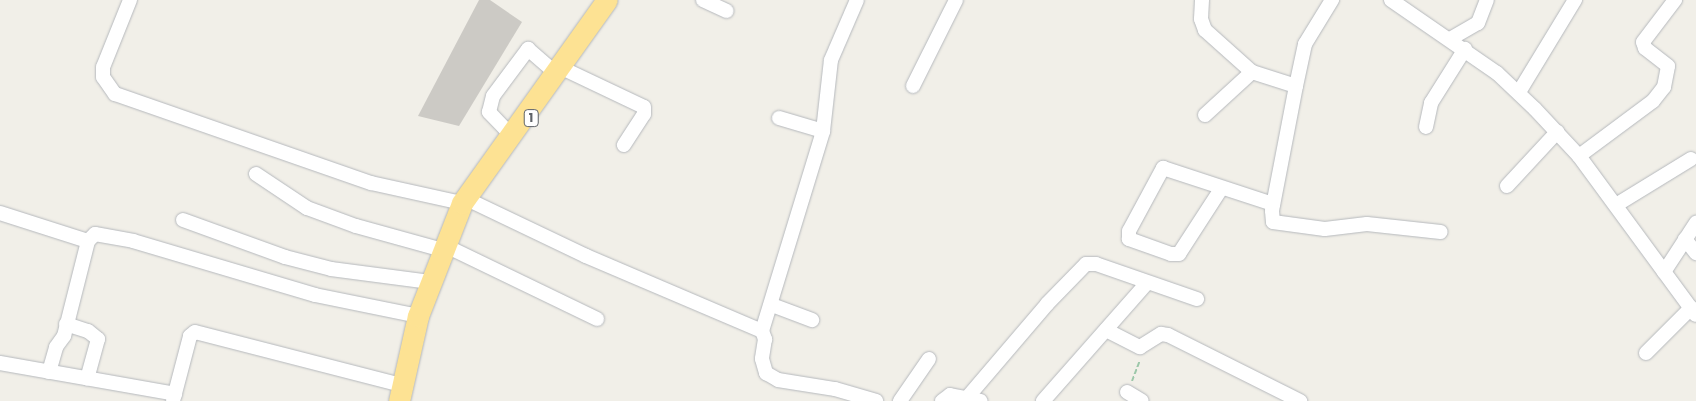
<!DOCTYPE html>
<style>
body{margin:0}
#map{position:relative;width:1696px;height:401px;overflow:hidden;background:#f1efe8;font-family:Poppins,sans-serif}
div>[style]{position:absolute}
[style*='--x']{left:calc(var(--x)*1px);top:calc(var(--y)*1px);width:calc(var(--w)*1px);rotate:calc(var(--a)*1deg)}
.building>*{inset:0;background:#cccac5}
.path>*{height:2px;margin-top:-1px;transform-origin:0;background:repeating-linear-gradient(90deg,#9cc7a9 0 5px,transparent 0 7.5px)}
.roads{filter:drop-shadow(0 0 1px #b5b8bc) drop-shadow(0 0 1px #b5b8bc)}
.minor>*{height:14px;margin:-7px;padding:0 7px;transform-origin:7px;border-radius:7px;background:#fff}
.highway>*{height:21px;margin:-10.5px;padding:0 10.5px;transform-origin:10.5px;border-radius:10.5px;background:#fde293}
span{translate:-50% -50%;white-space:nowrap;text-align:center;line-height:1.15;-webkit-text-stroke:4px #fff;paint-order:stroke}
.shield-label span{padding:1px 4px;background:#fff;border:1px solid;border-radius:4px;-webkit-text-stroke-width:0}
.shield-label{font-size:12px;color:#5f6368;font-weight:700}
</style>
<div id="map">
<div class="building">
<i style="clip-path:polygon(479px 0,490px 0,522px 22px,459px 126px,418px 116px)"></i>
</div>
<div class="path">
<i style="--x:1132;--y:381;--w:22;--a:-69"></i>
</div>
<div class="roads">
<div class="minor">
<i style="--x:130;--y:0;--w:72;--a:111.9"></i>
<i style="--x:103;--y:67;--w:10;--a:90"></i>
<i style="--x:103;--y:77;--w:21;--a:55"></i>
<i style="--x:115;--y:94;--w:271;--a:19.2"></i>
<i style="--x:371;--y:183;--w:93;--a:12.4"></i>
<i style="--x:703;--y:0;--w:26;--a:25"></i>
<i style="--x:1202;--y:0;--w:19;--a:93"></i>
<i style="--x:1201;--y:19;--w:12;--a:70"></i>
<i style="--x:1205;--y:30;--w:63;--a:41.8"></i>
<i style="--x:1391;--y:0;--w:129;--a:34.6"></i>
<i style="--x:1497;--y:73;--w:52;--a:43.5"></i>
<i style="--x:1535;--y:109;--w:64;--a:46.9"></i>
<i style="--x:1579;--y:156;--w:197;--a:53.7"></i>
<i style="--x:1450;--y:39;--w:32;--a:-30"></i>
<i style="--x:1478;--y:23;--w:25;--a:-69"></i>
<i style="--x:566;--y:70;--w:86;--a:25.4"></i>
<i style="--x:644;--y:107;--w:7;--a:90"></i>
<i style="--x:644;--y:114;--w:37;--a:123"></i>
<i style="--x:913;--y:86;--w:96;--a:-63.4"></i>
<i style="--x:1296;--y:86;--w:127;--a:100.9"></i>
<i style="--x:1272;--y:211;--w:11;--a:85"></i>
<i style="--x:1273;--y:222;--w:52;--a:7.7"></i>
<i style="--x:1325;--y:229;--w:42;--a:-6.8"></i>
<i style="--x:1367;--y:224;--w:74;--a:6.2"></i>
<i style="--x:1519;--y:92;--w:108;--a:-58.7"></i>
<i style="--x:1205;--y:115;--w:64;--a:-42.5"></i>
<i style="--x:1252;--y:72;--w:46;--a:17.7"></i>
<i style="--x:1296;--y:86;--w:43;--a:-77.9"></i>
<i style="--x:1305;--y:44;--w:52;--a:-58.5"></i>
<i style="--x:779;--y:118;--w:46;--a:16.5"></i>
<i style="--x:1426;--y:127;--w:25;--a:-78"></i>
<i style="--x:1431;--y:103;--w:64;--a:-57.8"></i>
<i style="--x:511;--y:135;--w:32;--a:-134"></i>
<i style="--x:489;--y:112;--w:16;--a:-76"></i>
<i style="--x:493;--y:96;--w:59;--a:-53.3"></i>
<i style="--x:528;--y:49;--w:37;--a:41"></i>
<i style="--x:1579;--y:156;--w:92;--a:-36.6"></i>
<i style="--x:1653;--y:101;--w:18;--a:-52"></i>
<i style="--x:1664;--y:87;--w:21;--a:-79"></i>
<i style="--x:1668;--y:66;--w:29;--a:-142"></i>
<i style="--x:1645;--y:48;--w:6;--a:-108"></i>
<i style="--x:1643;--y:42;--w:53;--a:-52.7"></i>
<i style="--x:256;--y:174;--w:61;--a:33.7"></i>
<i style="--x:307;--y:208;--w:52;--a:20.2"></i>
<i style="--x:356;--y:226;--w:90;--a:15.4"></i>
<i style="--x:1507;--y:186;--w:74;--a:-47.2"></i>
<i style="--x:1221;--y:189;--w:77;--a:122.9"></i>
<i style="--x:1179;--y:254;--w:8;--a:180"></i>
<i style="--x:1171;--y:254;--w:45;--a:-160.3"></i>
<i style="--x:1129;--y:239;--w:8;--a:-90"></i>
<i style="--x:1129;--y:231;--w:72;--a:-61.6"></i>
<i style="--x:1163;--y:168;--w:116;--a:18.1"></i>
<i style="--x:473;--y:202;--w:125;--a:25.5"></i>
<i style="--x:586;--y:256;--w:191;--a:23.1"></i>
<i style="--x:762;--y:331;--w:209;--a:-73"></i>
<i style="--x:823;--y:131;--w:71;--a:-83.6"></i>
<i style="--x:831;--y:60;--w:65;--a:-66.6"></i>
<i style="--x:1616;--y:205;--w:88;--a:-31.5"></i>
<i style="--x:0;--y:213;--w:92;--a:17.7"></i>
<i style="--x:183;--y:220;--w:109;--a:19.9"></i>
<i style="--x:285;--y:257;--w:48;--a:14.6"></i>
<i style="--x:331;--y:269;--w:100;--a:7.5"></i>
<i style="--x:1685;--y:239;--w:18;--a:52"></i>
<i style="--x:444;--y:245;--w:170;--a:25.8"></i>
<i style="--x:1664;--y:272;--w:59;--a:-56.9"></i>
<i style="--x:772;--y:305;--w:43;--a:20.6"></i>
<i style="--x:66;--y:324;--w:23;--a:18"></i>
<i style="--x:88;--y:331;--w:13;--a:39"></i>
<i style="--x:98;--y:339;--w:41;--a:105.4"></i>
<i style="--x:1106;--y:330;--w:38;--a:27"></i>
<i style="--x:1140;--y:347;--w:25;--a:-32"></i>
<i style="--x:1161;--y:334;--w:7;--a:8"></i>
<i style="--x:1168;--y:335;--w:148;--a:26.6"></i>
<i style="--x:762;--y:331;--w:9;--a:69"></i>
<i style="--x:765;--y:339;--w:20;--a:99"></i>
<i style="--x:762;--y:359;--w:15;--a:74"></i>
<i style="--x:766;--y:373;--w:14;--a:30"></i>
<i style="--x:778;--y:380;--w:58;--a:9"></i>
<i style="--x:835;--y:389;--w:43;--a:16.3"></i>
<i style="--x:1646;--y:353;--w:64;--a:-45"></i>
<i style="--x:0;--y:363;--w:178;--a:10"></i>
<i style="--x:49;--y:372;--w:26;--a:-74"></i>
<i style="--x:56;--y:347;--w:14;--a:-54"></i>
<i style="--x:64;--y:336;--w:98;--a:-75.8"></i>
<i style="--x:88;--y:241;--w:10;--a:-45"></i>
<i style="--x:95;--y:234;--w:39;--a:10"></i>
<i style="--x:133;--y:241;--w:190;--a:16.5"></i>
<i style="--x:315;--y:295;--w:105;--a:11.5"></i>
<i style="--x:1127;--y:392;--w:17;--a:31"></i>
<i style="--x:966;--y:399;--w:125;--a:-49.5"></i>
<i style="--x:1047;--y:304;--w:56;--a:-45.7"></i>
<i style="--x:1086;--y:264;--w:10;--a:0"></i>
<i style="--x:1096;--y:264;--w:107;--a:19.1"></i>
<i style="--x:173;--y:401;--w:67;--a:-75.3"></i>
<i style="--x:190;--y:336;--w:6;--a:-39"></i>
<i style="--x:195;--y:332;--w:214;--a:14.4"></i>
<i style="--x:900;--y:401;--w:51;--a:-55.4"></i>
<i style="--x:942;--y:401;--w:10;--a:-37"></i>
<i style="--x:950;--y:395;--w:31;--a:11"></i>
<i style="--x:1043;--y:401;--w:157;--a:-48.6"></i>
</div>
<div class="highway">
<i style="--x:399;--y:401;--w:87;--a:-77.4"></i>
<i style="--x:418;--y:316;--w:121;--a:-68.7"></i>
<i style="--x:462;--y:203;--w:249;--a:-54.5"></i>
</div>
</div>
<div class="shield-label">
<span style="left:531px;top:118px">1</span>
</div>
</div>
